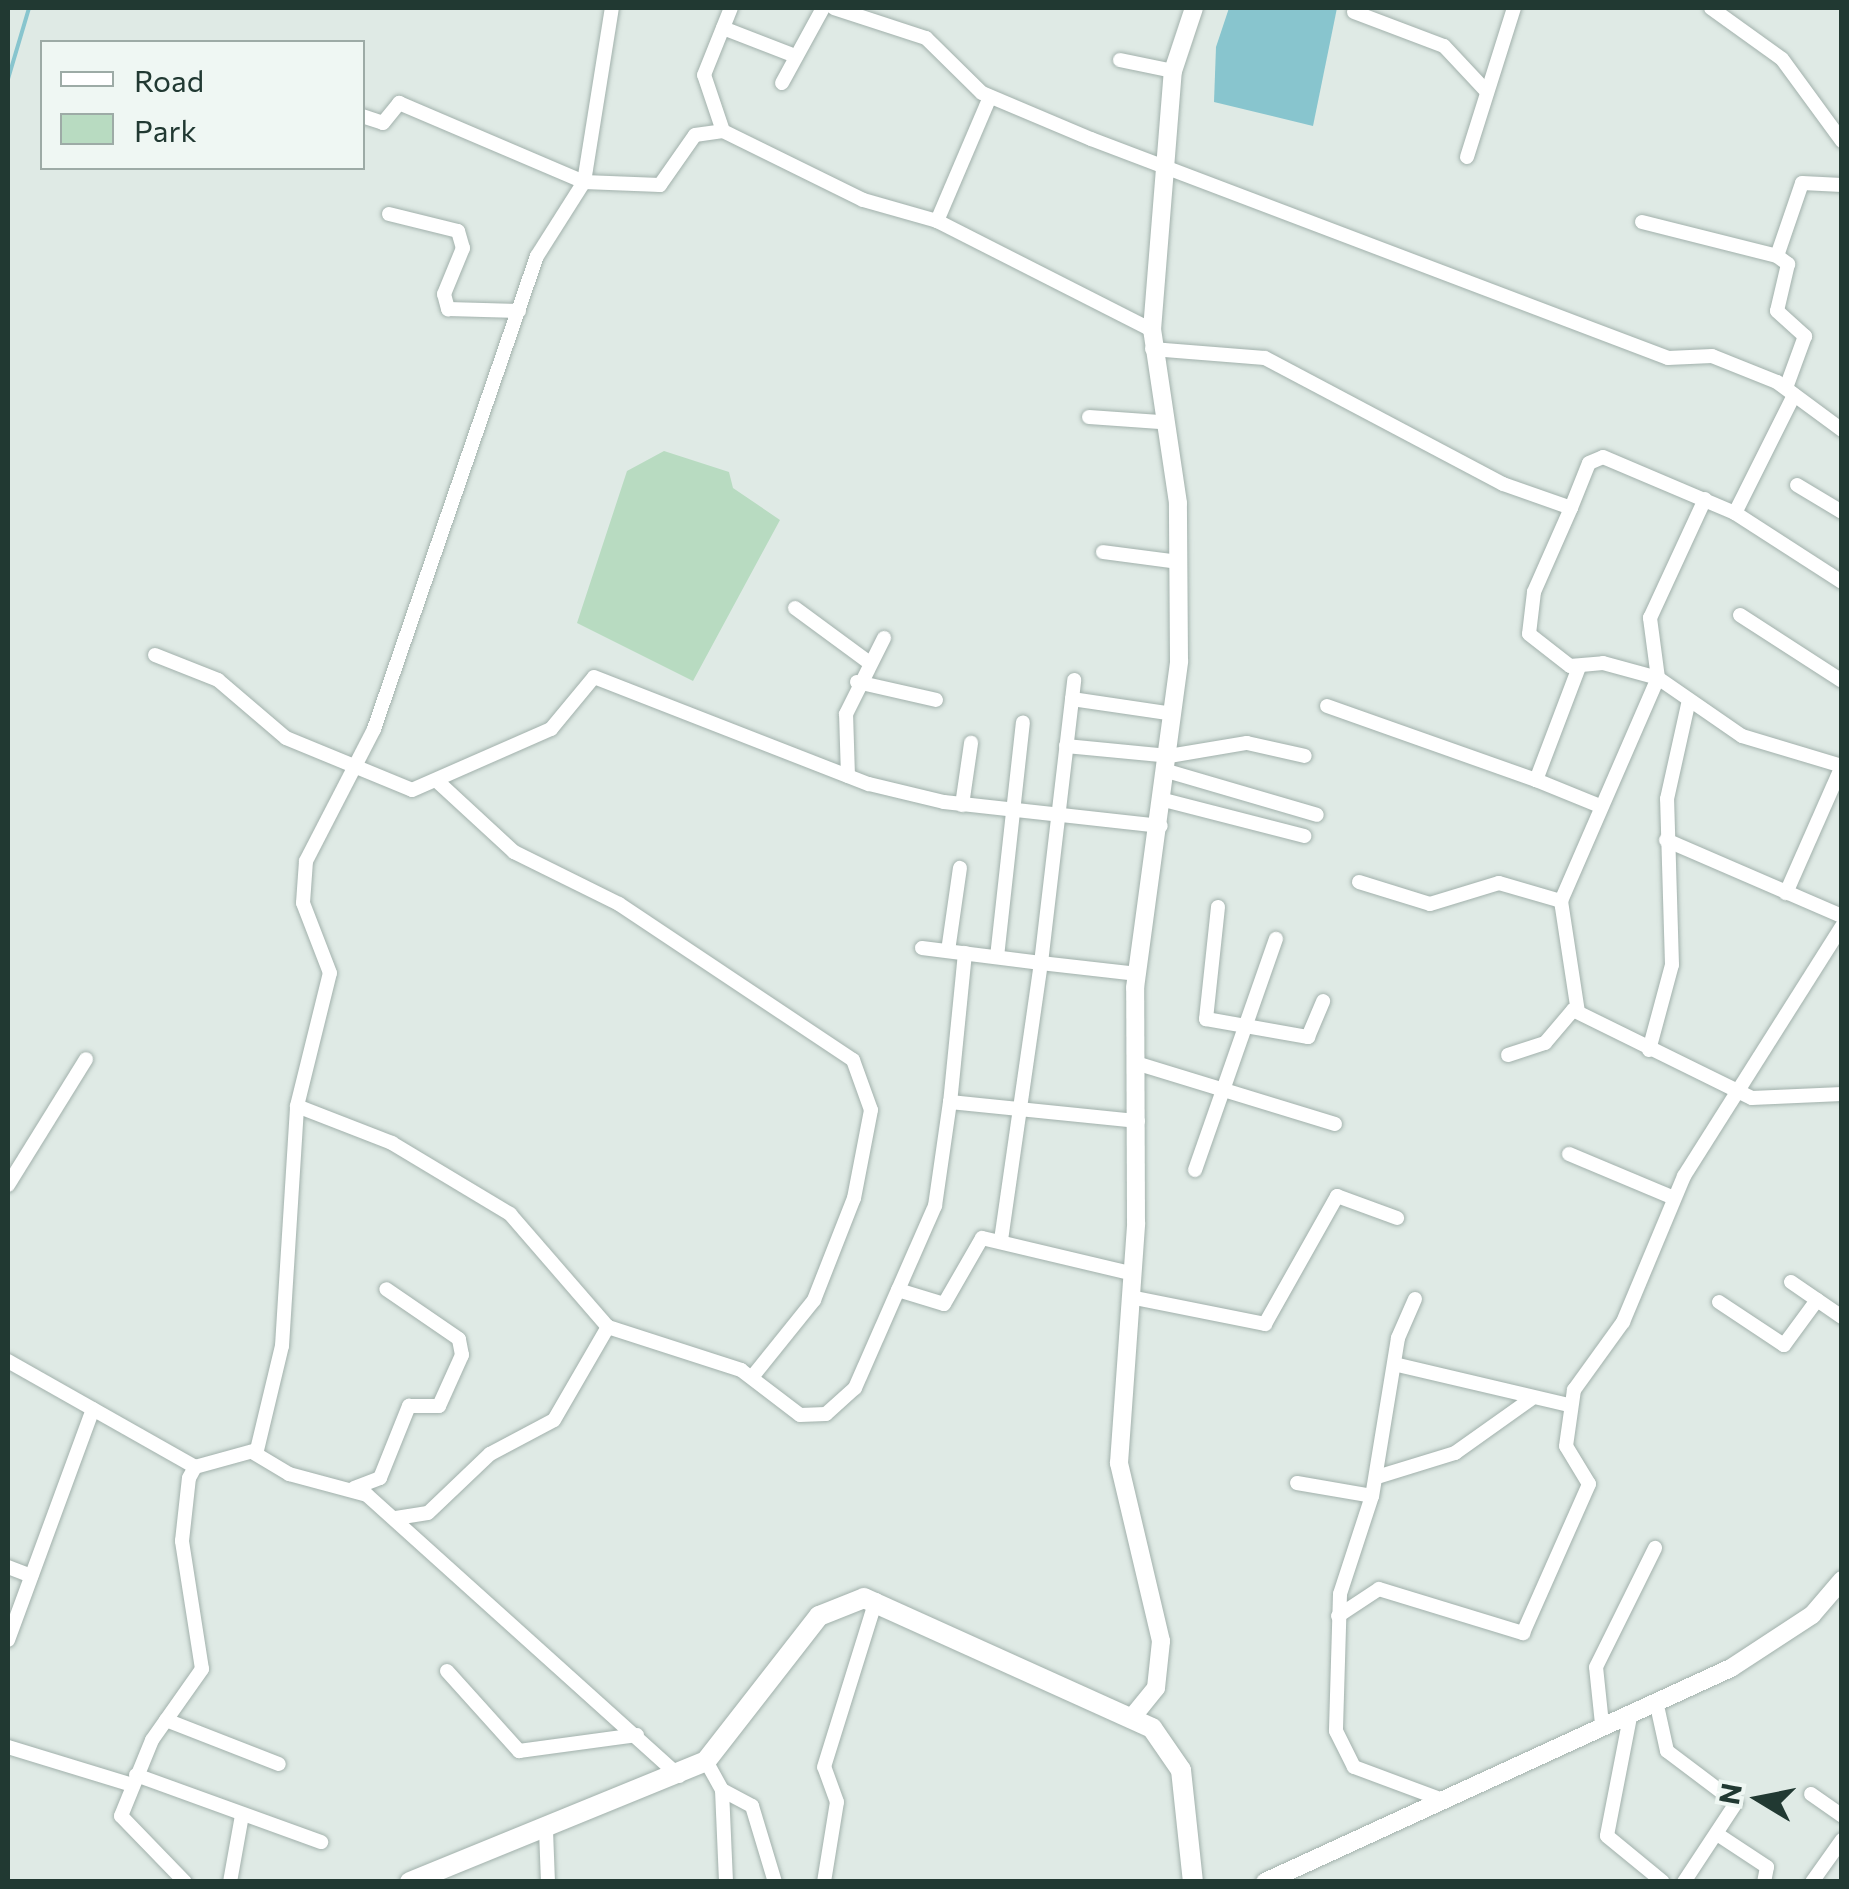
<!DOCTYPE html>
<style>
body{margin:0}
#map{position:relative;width:1849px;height:1889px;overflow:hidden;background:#dfeae5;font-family:Commissioner,sans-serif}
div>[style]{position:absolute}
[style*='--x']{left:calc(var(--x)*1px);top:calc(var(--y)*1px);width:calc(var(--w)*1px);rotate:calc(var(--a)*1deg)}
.green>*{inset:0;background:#b8dbc1}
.water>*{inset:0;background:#88c5ce}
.stream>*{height:4px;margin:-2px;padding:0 2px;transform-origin:2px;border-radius:2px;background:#88c5ce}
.roads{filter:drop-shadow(0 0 2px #a2b1ac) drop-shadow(0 0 2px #a2b1ac)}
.minor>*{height:14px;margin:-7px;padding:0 7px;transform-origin:7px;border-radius:7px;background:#fff}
.tertiary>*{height:18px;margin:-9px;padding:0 9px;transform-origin:9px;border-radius:9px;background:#fff}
.secondary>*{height:20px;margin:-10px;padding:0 10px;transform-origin:10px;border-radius:10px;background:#fff}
span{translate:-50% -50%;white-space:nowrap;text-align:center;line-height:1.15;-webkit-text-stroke:10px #eff7f3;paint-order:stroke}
.frame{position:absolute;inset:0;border:10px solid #213932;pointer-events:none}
.legend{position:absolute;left:40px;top:40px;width:325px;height:130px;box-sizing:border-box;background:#eff7f3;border:2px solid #9daba6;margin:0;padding:12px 18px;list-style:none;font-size:30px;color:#213932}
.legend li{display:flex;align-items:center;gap:20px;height:50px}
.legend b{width:50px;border:2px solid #9daba6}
.north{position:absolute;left:1709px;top:1749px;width:100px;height:100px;-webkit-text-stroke:8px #eff7f3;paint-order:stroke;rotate:280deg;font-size:28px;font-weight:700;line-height:40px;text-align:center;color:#213932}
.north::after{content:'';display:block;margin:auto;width:35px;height:45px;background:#213932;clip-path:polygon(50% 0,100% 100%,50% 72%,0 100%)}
</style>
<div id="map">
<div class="green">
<i style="clip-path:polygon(664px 451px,729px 472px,733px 488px,780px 520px,693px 681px,577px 623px,627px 471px)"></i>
</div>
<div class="water">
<i style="clip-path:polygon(1229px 8px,1337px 8px,1313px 126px,1214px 102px,1216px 47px)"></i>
</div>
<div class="stream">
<i style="--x:8;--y:79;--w:74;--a:-73.5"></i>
</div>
<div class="roads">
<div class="minor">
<i style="--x:834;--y:8;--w:97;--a:18.1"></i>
<i style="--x:926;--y:38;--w:78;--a:44.5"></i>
<i style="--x:982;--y:93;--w:118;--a:22.9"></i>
<i style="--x:1091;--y:139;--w:617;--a:20.78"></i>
<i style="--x:1668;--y:358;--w:44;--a:-2.6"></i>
<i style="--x:1712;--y:356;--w:70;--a:21.8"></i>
<i style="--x:1777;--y:382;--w:81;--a:36.4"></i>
<i style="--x:1711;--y:8;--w:87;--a:35.7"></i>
<i style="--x:1782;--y:59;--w:102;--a:53.8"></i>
<i style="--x:1354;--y:12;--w:96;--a:20.7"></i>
<i style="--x:1444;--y:46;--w:63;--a:46.9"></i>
<i style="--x:723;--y:28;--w:72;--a:21.2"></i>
<i style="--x:1120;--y:60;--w:54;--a:11.7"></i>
<i style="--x:782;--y:83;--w:85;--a:-61.3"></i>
<i style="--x:362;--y:116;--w:22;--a:18"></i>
<i style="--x:383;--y:123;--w:26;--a:-51"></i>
<i style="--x:399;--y:103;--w:201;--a:23.1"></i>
<i style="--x:584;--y:182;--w:76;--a:2.3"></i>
<i style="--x:660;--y:185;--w:61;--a:-55"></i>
<i style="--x:695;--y:135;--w:28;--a:-8"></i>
<i style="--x:723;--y:131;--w:156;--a:26.2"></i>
<i style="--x:863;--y:200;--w:77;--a:15.8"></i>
<i style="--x:937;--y:221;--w:241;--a:26.9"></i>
<i style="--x:723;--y:131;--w:59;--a:-108.7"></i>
<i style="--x:704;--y:75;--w:72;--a:-68.1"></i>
<i style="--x:1467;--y:157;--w:156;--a:-72.5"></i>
<i style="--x:389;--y:214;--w:71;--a:13.8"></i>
<i style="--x:458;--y:231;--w:18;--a:74"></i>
<i style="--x:463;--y:248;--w:50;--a:112.4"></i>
<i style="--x:444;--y:294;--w:16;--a:75"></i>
<i style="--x:448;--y:309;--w:71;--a:1.6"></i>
<i style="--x:937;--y:221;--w:135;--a:-66.9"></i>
<i style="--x:1642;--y:222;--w:139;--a:14.1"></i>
<i style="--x:1777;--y:256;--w:77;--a:-71.1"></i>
<i style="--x:1802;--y:183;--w:40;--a:2.9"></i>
<i style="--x:1777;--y:256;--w:14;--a:36"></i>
<i style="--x:1788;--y:264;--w:48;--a:103.2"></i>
<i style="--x:1777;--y:311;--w:38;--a:42"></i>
<i style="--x:1805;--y:336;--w:55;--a:110.1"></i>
<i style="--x:1152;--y:349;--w:113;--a:4.6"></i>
<i style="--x:1265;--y:358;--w:269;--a:27.9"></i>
<i style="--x:1503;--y:484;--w:72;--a:19.4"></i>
<i style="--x:1571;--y:508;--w:48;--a:-68.2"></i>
<i style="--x:1589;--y:463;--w:15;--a:-23"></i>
<i style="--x:1603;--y:457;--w:143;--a:23"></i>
<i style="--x:1735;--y:513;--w:127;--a:32.8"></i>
<i style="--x:1089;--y:417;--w:71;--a:4"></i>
<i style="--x:1797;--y:485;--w:52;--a:31"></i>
<i style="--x:1571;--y:508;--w:92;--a:113.8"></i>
<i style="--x:1534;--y:592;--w:42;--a:96.8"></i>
<i style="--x:1529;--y:634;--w:52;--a:38"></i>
<i style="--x:1570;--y:666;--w:33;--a:-5"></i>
<i style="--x:1603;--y:663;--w:57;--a:15.3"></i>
<i style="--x:1658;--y:678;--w:61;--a:-97.6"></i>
<i style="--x:1650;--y:618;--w:131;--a:-65.2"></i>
<i style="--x:1735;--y:513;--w:132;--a:-63.4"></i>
<i style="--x:1103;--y:552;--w:77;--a:7.5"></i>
<i style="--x:795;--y:608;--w:89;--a:36.4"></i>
<i style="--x:1740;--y:615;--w:121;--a:32.9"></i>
<i style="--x:155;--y:655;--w:68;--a:21.6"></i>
<i style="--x:218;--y:680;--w:89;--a:40.5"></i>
<i style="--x:286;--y:738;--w:136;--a:22.4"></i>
<i style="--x:412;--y:790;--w:152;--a:-23.7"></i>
<i style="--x:551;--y:729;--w:67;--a:-50.4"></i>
<i style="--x:594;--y:677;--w:295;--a:21.3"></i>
<i style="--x:869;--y:784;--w:77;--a:13.5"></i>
<i style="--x:944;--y:802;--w:218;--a:6.3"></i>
<i style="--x:1579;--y:667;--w:121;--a:110.8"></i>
<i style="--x:1536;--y:780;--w:69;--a:22.1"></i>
<i style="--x:857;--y:682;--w:81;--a:12.8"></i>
<i style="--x:1072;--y:699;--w:102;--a:8.4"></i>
<i style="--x:1327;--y:706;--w:222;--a:19.5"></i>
<i style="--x:1066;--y:746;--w:103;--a:5.5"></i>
<i style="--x:1169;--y:756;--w:79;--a:-9.5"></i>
<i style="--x:1247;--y:743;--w:59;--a:12.6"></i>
<i style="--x:1167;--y:771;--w:156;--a:16.3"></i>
<i style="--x:848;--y:776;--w:62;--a:-91.8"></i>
<i style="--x:846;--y:714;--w:85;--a:-63.4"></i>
<i style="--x:437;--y:781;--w:105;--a:42.7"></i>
<i style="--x:514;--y:852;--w:117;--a:26.3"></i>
<i style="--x:619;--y:904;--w:281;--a:33.7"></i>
<i style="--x:853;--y:1060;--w:53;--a:70.2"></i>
<i style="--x:871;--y:1110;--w:90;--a:100.9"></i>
<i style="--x:854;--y:1198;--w:110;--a:111.4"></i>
<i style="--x:814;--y:1300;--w:97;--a:128.8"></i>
<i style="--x:1164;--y:800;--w:145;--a:14.4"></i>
<i style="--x:962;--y:805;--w:63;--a:-81.7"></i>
<i style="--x:1666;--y:840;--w:192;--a:23.4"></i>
<i style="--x:1359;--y:882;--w:74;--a:17.2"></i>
<i style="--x:1430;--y:904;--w:72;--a:-16.9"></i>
<i style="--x:1499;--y:883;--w:65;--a:16.2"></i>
<i style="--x:1561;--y:901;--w:243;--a:-66.5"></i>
<i style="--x:1658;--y:678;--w:102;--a:34.6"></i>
<i style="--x:1742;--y:736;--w:104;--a:16.7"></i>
<i style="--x:1842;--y:766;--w:139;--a:113.8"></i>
<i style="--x:1561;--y:901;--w:112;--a:81.3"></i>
<i style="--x:1218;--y:907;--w:113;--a:96.1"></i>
<i style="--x:1206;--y:1019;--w:104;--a:10"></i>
<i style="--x:1308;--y:1037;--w:39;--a:-67"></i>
<i style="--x:922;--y:948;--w:120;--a:7.2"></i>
<i style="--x:1041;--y:963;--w:285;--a:-83.3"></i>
<i style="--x:948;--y:951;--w:84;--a:-81.8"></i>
<i style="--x:965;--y:953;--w:150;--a:95.7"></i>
<i style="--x:950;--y:1102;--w:189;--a:5.8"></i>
<i style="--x:997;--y:957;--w:236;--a:-83.7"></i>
<i style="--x:1649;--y:1050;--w:88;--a:-74.9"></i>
<i style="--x:1672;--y:965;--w:166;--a:-91.7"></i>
<i style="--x:1667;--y:799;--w:101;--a:-77.5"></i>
<i style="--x:1508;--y:1055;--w:39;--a:-18"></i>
<i style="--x:1545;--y:1043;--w:43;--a:-49.7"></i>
<i style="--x:1573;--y:1010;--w:199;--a:26.2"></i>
<i style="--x:1752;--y:1098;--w:90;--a:-2.5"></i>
<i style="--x:1139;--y:1064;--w:205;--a:17"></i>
<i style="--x:297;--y:1106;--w:102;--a:21.3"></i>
<i style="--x:392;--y:1143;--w:138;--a:31"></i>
<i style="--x:510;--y:1214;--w:150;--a:49.1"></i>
<i style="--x:608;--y:1327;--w:140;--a:17.9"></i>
<i style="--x:741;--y:1370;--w:74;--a:37.3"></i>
<i style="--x:800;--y:1415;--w:26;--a:-2"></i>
<i style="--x:826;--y:1414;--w:39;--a:-42"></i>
<i style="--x:855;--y:1388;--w:199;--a:-66.3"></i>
<i style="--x:935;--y:1206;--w:105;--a:-81.8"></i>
<i style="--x:1569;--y:1154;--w:112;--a:22.7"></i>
<i style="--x:1195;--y:1170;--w:245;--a:-70.7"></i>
<i style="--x:8;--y:1185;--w:148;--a:-58.2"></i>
<i style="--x:1001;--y:1240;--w:280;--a:-81.8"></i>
<i style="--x:1041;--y:963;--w:97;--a:6.5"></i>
<i style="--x:1791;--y:1282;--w:62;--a:34.5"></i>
<i style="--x:898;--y:1290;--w:48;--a:16.9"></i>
<i style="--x:944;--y:1304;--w:76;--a:-60.1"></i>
<i style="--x:982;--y:1238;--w:152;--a:13.3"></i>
<i style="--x:1130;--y:1297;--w:138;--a:11.3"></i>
<i style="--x:1265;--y:1324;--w:147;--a:-60.6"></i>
<i style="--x:1337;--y:1196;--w:64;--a:20.1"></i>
<i style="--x:1415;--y:1299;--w:43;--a:113.6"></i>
<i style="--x:1398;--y:1338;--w:160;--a:99.3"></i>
<i style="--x:1372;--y:1496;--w:103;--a:108.1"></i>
<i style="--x:1340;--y:1594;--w:137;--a:91.7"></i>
<i style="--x:1336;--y:1731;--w:40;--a:63.4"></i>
<i style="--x:1354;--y:1767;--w:92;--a:20.4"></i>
<i style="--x:1719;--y:1302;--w:78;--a:33.5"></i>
<i style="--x:1784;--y:1345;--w:56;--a:-53.7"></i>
<i style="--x:8;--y:1361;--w:215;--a:29.5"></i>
<i style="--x:1398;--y:1365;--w:176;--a:13.2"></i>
<i style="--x:254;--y:1453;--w:41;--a:31"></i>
<i style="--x:289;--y:1474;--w:81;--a:15.1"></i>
<i style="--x:367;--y:1495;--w:420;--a:42"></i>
<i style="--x:1377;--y:1477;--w:82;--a:-17.1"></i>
<i style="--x:1455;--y:1453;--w:93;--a:-35.4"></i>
<i style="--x:1297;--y:1483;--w:76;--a:9.8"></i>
<i style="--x:354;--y:1488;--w:28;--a:-21"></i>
<i style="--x:380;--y:1478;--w:78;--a:-68.1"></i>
<i style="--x:409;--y:1406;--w:30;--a:0"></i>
<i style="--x:439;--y:1406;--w:56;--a:-65.7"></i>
<i style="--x:462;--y:1355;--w:16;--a:-101"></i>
<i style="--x:459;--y:1339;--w:88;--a:-145.6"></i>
<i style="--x:396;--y:1518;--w:32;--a:-9"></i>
<i style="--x:428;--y:1513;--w:86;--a:-43.6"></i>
<i style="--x:490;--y:1454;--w:72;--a:-28"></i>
<i style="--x:554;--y:1420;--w:108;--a:-59.9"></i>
<i style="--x:8;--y:1567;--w:25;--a:21"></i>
<i style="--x:1338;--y:1616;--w:49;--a:-33.4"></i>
<i style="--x:1379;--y:1589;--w:151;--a:17"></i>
<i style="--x:1523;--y:1633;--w:163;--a:-66.1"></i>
<i style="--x:1589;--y:1484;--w:44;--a:-121.2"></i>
<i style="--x:1566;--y:1446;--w:57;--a:-81.9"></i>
<i style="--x:1574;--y:1390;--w:84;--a:-54.2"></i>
<i style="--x:1623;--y:1322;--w:158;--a:-67.3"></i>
<i style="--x:1684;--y:1176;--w:296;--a:-57.7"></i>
<i style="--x:8;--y:1640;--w:246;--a:-69.8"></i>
<i style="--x:447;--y:1671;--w:108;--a:48"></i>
<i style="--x:519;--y:1751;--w:119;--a:-7.7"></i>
<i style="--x:1656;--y:1701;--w:51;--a:77.6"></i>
<i style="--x:1667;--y:1751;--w:86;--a:37"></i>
<i style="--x:1736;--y:1803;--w:95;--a:123.4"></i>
<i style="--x:1631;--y:1712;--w:126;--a:101"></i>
<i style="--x:1607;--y:1836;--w:72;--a:39.4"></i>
<i style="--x:166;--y:1720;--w:121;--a:21.3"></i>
<i style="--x:1602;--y:1724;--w:57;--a:-96"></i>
<i style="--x:1596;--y:1667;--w:133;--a:-63.6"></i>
<i style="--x:8;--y:1747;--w:130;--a:17"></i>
<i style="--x:706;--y:1761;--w:33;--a:61"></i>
<i style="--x:722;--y:1790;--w:92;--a:87.5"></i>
<i style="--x:136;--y:1775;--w:197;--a:19.9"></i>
<i style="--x:722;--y:1790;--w:34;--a:28"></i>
<i style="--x:752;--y:1806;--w:79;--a:73.2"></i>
<i style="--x:1811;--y:1794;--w:38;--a:35"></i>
<i style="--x:546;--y:1830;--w:52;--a:87.8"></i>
<i style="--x:1717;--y:1834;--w:60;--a:33.4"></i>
<i style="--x:1767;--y:1867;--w:15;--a:101"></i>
<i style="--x:185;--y:1882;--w:92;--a:-134.1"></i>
<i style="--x:121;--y:1816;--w:82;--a:-67.8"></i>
<i style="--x:152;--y:1740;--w:87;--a:-54.8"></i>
<i style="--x:202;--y:1669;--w:130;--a:-98.9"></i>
<i style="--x:182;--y:1541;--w:63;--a:-83.7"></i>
<i style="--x:189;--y:1478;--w:13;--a:-61"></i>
<i style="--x:195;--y:1467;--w:64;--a:-15.3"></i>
<i style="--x:257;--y:1450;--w:107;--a:-76.5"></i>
<i style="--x:282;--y:1346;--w:240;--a:-86.4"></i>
<i style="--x:297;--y:1106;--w:137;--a:-76.1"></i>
<i style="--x:330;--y:973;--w:75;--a:-111.1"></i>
<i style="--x:303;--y:903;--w:42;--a:-85.9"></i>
<i style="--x:306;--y:861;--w:148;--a:-62.7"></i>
<i style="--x:374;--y:729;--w:500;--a:-70.99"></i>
<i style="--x:537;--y:256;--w:88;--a:-57.6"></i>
<i style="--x:584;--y:182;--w:176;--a:-80.9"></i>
<i style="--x:230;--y:1882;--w:68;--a:-79.8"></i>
<i style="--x:824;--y:1882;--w:81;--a:-80.8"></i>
<i style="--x:837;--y:1802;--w:37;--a:-110"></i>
<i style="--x:824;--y:1767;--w:175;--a:-72.7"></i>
<i style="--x:1812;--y:1882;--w:52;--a:-54.5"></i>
</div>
<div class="tertiary">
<i style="--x:1134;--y:1715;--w:35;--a:-51"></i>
<i style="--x:1156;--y:1688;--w:47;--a:-83.9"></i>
<i style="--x:1161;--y:1641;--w:183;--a:-103.3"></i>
<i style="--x:1119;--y:1463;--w:241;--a:-85.9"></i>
<i style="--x:1136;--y:1223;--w:235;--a:-90.2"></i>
<i style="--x:1135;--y:988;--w:330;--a:-82.3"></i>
<i style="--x:1179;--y:661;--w:158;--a:-90.4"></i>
<i style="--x:1178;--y:503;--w:175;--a:-98.5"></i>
<i style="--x:1152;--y:330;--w:260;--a:-85.4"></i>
<i style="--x:1173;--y:71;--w:66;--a:-71.6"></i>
<i style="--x:1265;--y:1882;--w:513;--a:-24.67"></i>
<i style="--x:1731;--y:1668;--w:97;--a:-33.2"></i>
<i style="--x:1812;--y:1615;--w:46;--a:-49.4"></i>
</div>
<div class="secondary">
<i style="--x:410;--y:1882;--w:320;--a:-22.2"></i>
<i style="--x:706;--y:1761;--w:184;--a:-52.1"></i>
<i style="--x:819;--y:1616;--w:48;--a:-21.8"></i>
<i style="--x:864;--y:1598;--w:316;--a:24.3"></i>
<i style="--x:1152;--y:1728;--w:51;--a:55.4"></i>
<i style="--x:1181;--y:1770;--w:113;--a:83.9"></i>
</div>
</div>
<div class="frame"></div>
<ul class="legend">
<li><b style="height:12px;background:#fff"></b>Road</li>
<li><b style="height:28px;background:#b8dbc1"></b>Park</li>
</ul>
<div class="north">N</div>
</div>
